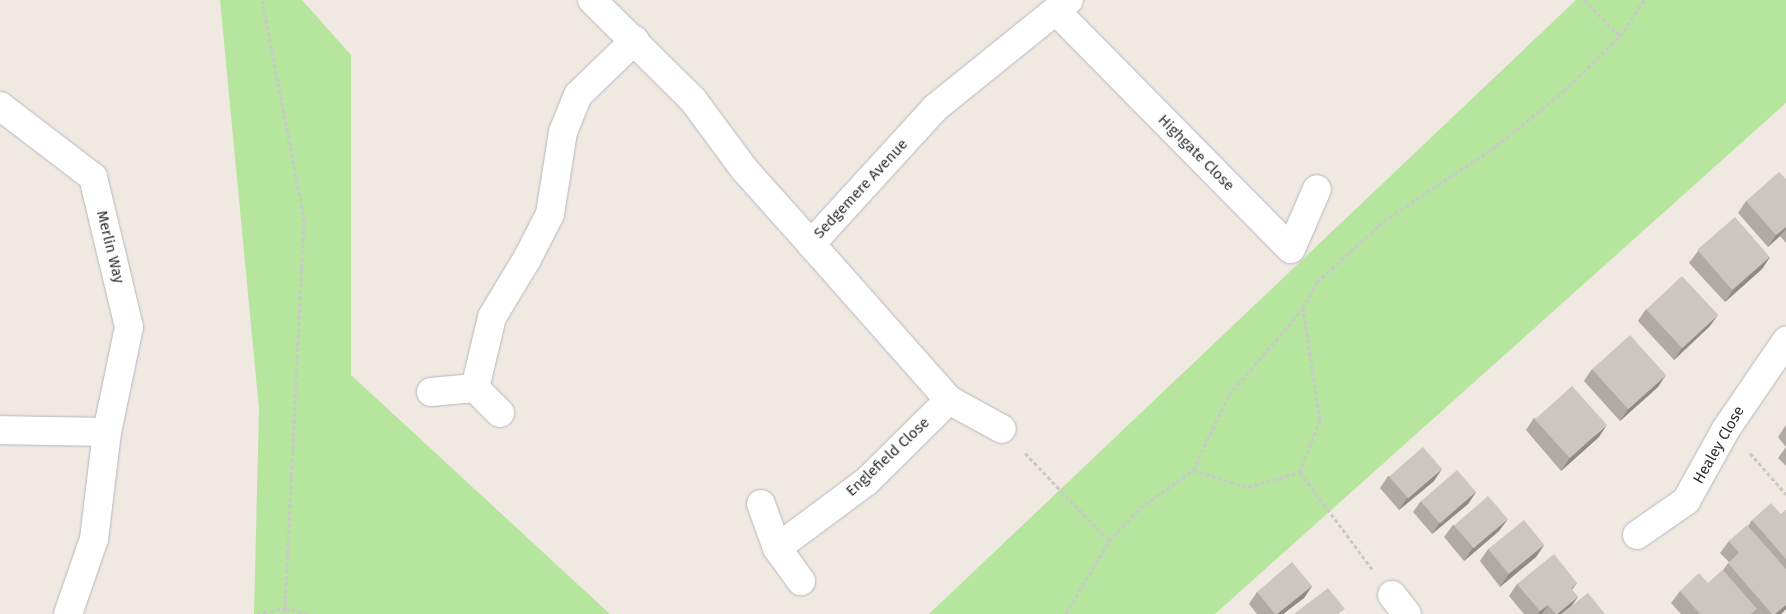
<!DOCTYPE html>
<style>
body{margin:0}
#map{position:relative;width:1786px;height:614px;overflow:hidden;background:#efe9e1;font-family:"Fira Sans",sans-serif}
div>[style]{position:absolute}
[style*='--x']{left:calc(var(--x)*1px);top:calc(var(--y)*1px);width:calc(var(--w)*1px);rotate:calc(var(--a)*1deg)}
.green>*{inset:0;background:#b6e59e}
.path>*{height:3px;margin-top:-1.5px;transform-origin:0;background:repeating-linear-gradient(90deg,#c9c9c9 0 4px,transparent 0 6.5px)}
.roads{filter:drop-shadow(0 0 1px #b4b7c1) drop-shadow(0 0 1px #b4b7c1)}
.minor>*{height:28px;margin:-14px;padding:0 14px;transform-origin:14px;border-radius:14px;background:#fff}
.wall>*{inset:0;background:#afaba4}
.shaded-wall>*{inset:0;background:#8e8b86}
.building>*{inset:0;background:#cbc7bf;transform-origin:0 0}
span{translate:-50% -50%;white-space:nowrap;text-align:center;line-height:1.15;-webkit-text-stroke:4px #fff;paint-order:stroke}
.street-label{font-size:15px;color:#2e2e2e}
</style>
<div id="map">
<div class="green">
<i style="clip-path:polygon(220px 0,302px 0,351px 55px,351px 375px,610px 614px,254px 614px,259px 409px)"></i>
<i style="clip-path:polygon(1576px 0,1786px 0,1786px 103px,1215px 614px,929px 614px)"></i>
</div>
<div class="path">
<i style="--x:262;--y:0;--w:222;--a:79.1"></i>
<i style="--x:304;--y:218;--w:390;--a:92.8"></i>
<i style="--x:285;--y:608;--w:7;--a:117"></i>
<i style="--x:1584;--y:0;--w:51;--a:45"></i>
<i style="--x:1025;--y:453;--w:122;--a:46.3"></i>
<i style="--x:1750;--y:453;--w:55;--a:48.7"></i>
<i style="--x:1193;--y:470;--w:58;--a:17.2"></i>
<i style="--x:1248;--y:487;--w:54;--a:-16.1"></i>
<i style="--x:1300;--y:472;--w:121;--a:53.4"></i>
<i style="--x:1300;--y:472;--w:56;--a:-69"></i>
<i style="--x:1320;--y:420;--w:112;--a:-98.7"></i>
<i style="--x:257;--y:614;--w:29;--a:-12"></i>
<i style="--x:285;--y:608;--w:25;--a:14"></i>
<i style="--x:1066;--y:614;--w:85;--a:-59.5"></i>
<i style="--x:1109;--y:541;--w:45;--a:-46.8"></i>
<i style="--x:1140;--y:508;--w:65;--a:-35.6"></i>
<i style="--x:1193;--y:470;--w:83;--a:-64.4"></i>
<i style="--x:1229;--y:395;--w:114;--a:-49.6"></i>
<i style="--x:1303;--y:308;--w:30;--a:-62"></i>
<i style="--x:1317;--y:282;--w:91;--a:-42.3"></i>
<i style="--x:1384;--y:221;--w:135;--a:-33.8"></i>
<i style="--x:1496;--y:146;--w:87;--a:-39"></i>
<i style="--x:1564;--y:91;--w:78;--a:-44.5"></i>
<i style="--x:1620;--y:36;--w:43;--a:-56.3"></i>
</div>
<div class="roads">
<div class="minor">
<i style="--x:592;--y:0;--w:142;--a:44.7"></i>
<i style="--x:693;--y:100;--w:86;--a:53.5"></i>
<i style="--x:744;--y:169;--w:101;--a:48.2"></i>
<i style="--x:811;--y:244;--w:184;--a:-47.6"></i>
<i style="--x:935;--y:108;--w:172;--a:-38.9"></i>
<i style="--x:1056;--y:11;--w:334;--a:45.4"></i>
<i style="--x:1291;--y:249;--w:65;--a:-66.6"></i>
<i style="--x:0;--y:106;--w:117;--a:37.4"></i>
<i style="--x:93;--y:177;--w:154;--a:76.5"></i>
<i style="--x:129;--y:327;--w:107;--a:101.8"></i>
<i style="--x:107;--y:432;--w:108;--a:96.9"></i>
<i style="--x:94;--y:539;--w:79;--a:109.1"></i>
<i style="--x:811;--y:244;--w:208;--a:48.5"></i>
<i style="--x:949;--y:400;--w:60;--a:28.7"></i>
<i style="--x:431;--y:392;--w:44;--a:-5.2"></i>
<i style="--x:500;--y:413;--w:35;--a:-135"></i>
<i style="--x:475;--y:388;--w:73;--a:-76.5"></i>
<i style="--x:492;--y:317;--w:68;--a:-58.9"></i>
<i style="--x:527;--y:259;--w:51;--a:-62.9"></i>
<i style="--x:550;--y:214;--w:83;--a:-81"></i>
<i style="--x:563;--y:132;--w:40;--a:-68"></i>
<i style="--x:578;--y:95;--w:79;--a:-44"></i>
<i style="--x:0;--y:430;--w:107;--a:1.1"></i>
<i style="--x:761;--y:504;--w:47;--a:70"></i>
<i style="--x:777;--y:548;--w:41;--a:54"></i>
<i style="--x:1637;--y:535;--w:60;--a:-34.8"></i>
<i style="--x:1686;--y:501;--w:82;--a:-60.9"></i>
<i style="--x:1726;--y:429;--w:107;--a:-55.7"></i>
<i style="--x:777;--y:548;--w:111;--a:-36.6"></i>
<i style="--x:866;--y:482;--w:117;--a:-44.7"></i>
<i style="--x:1392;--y:595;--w:24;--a:52"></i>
</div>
</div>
<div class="wall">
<i style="clip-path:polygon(1786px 179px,1786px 243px,1780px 236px,1768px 247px,1738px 213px,1746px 201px)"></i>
<i style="clip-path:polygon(1698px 251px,1770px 257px,1762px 269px,1725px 302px,1689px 263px)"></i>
<i style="clip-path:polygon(1646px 309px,1710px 326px,1674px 360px,1638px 321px)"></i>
<i style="clip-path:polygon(1592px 369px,1658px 387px,1620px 421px,1584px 381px)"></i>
<i style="clip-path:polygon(1534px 418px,1599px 437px,1561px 471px,1526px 430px)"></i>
<i style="clip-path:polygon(1786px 425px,1786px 466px,1778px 458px,1786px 447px,1778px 437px)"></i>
<i style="clip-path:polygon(1388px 476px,1434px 481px,1399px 510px,1380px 488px)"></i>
<i style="clip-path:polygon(1476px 492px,1468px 504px,1432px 534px,1413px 512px,1421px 501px)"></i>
<i style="clip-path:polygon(1786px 510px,1786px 609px,1781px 614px,1681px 614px,1671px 603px,1680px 591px,1708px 583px,1723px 570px,1729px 562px,1720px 553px,1729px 541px,1748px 526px,1752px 520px,1781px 514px)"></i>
<i style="clip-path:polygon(1453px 525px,1499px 531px,1464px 561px,1444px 537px)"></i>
<i style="clip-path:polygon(1544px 545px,1536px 557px,1500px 587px,1480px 561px,1488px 549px)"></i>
<i style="clip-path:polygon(1577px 583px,1572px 590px,1578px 597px,1571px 606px,1605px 614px,1524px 614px,1509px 596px,1517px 584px)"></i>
<i style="clip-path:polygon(1312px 586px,1304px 598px,1283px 614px,1257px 614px,1249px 604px,1257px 592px)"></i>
</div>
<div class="shaded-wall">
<i style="clip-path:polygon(1786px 227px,1786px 229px,1780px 236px,1768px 247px,1776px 235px)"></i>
<i style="clip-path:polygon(1770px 257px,1762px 269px,1725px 302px,1733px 290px)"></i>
<i style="clip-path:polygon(1718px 315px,1710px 326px,1674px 360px,1682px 348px)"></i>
<i style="clip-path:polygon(1666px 375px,1658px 387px,1620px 421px,1628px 409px)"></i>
<i style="clip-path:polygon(1607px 425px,1599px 437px,1561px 471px,1569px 459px)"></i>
<i style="clip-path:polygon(1442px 469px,1434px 481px,1399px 510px,1407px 498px)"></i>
<i style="clip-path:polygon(1476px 492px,1468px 504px,1432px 534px,1440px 522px)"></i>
<i style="clip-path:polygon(1508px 519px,1499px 531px,1464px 561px,1472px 549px)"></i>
<i style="clip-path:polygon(1544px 545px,1536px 557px,1500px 587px,1508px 575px)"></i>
<i style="clip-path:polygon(1312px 586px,1304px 598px,1283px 614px,1277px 614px)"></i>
<i style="clip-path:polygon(1578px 597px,1569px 609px,1563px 614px,1557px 614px)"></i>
<i style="clip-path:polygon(1548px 605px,1542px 614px,1538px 614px,1540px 611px)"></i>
<i style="clip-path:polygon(1786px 605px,1786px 609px,1781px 614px,1775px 614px)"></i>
</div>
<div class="building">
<i style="clip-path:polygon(1779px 172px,1786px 179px,1786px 227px,1776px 235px,1746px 201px)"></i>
<i style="left:1735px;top:217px;width:53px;height:50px;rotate:49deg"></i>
<i style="left:1682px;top:276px;width:53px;height:49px;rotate:47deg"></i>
<i style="left:1630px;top:335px;width:54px;height:51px;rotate:48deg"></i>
<i style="left:1572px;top:386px;width:52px;height:50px;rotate:48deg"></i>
<i style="left:1423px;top:447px;width:29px;height:45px;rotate:49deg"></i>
<i style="left:1457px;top:470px;width:29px;height:48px;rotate:49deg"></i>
<i style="left:1488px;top:496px;width:30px;height:45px;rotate:49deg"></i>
<i style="clip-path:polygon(1771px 503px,1781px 514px,1786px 510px,1786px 559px,1752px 520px)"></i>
<i style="left:1524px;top:520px;width:32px;height:46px;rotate:51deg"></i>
<i style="clip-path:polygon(1747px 525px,1786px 569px,1786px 605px,1775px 614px,1772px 614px,1728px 563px,1739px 553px,1729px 541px)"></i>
<i style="clip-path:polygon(1554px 554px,1577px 583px,1571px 588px,1578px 597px,1557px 614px,1556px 614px,1548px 605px,1540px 611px,1517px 584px)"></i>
<i style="clip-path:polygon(1292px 562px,1312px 586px,1277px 614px,1275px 614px,1257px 592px)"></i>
<i style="clip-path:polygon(1723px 570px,1757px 609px,1751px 614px,1700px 614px,1680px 591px,1699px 573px,1708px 583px)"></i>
<i style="clip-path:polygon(1328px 588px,1345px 609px,1338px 614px,1294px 614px)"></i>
<i style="clip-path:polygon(1588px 593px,1605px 614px,1561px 614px)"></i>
</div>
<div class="street-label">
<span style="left:1196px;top:153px;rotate:45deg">Highgate Close</span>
<span style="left:861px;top:189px;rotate:-47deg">Sedgemere Avenue</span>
<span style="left:110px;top:247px;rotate:76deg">Merlin Way</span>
<span style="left:1719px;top:445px;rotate:-60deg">Healey Close</span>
<span style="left:888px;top:457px;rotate:-43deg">Englefield Close</span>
</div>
</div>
